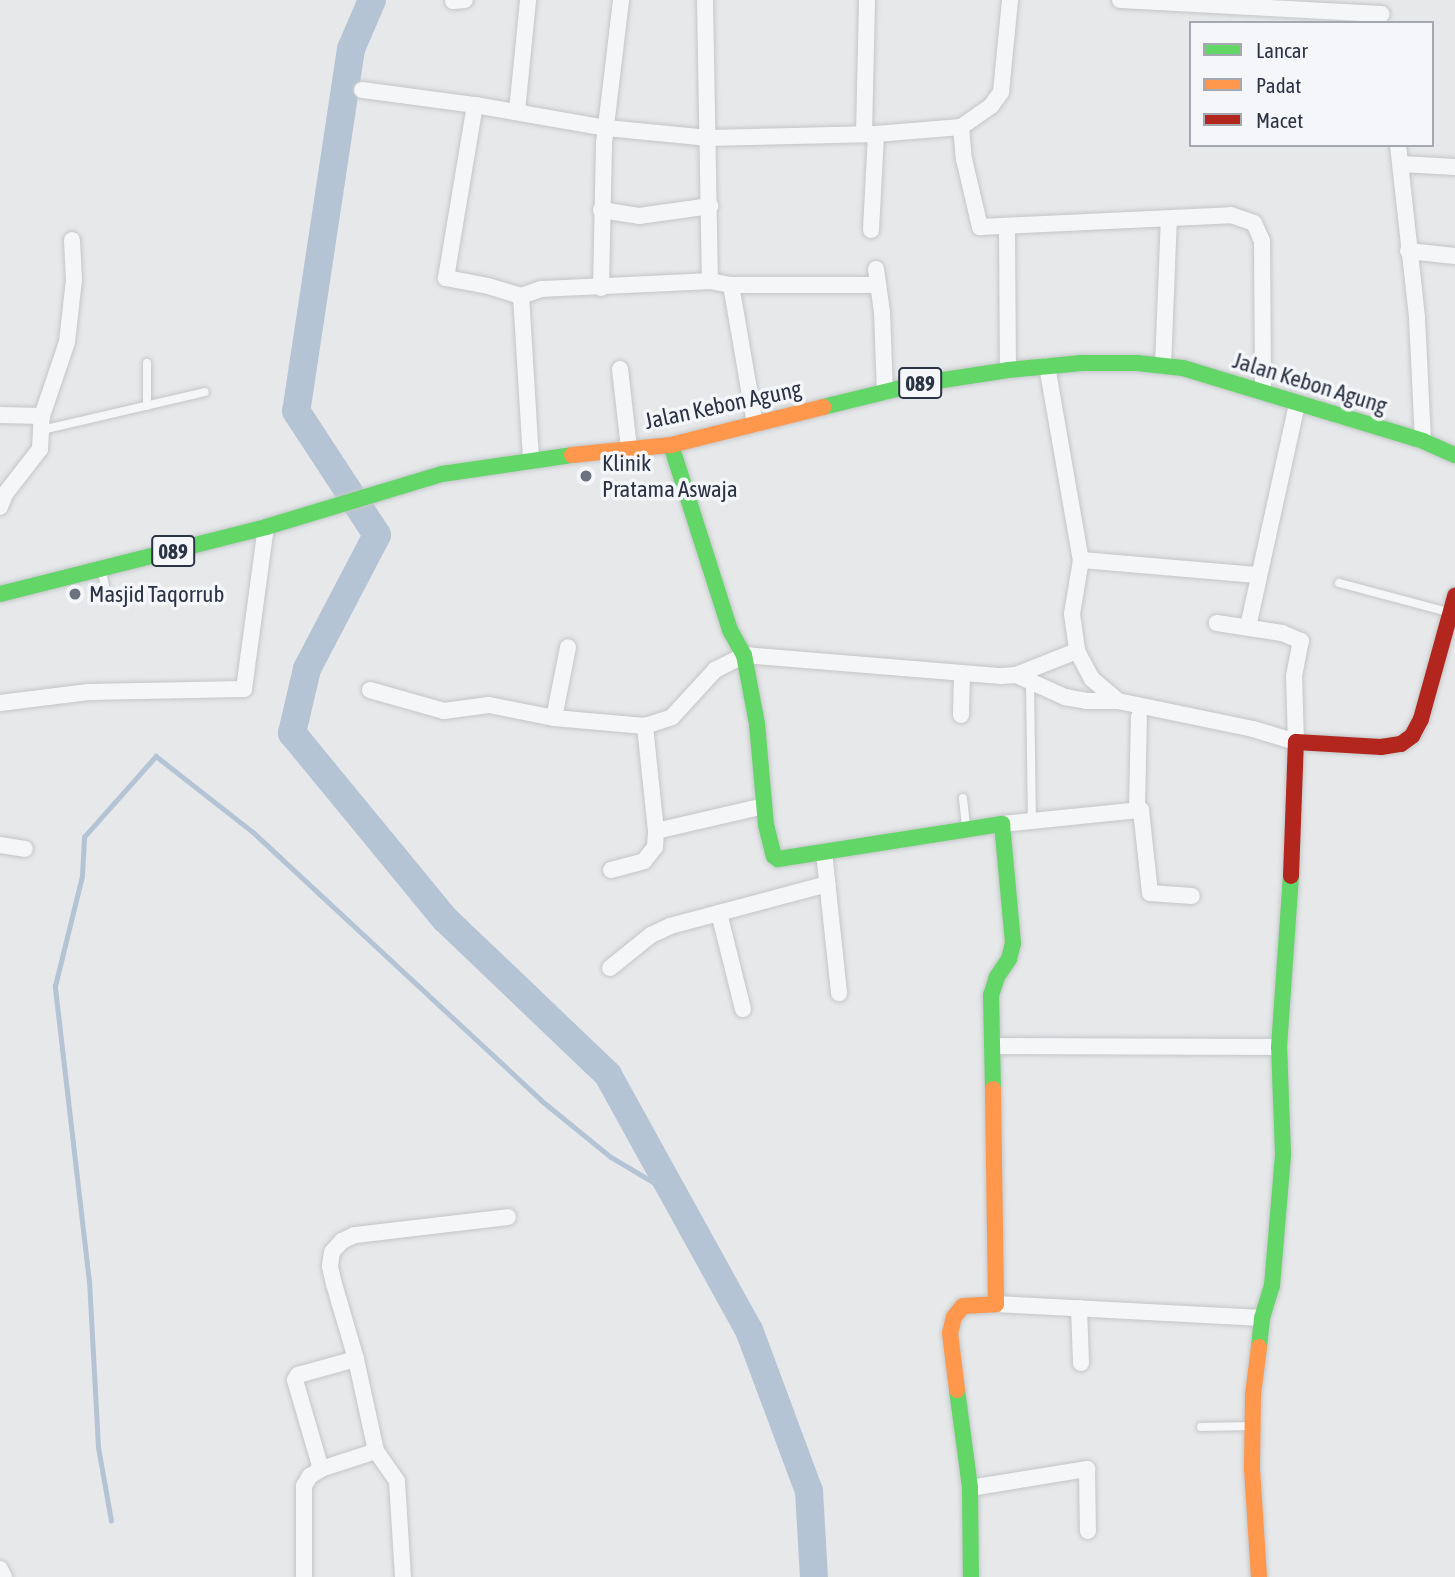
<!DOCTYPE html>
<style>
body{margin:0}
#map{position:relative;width:1455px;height:1577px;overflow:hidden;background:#e6e8ea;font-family:"Asap Condensed",sans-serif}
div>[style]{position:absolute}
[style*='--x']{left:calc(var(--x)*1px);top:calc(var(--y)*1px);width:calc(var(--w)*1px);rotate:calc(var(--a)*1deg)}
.stream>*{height:4.5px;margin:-2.25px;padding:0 2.25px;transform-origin:2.25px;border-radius:2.25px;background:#b4c4d5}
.river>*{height:28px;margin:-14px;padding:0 14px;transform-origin:14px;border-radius:14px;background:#b4c4d5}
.roads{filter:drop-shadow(0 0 2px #c4c6c8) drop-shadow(0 0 2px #c4c6c8)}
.lane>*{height:8px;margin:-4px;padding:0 4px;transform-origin:4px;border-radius:4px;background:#f5f6f7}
.street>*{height:16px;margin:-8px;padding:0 8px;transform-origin:8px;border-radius:8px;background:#f5f6f7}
.fast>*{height:16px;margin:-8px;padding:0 8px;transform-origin:8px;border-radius:8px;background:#63d668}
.slow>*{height:16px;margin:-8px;padding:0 8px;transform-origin:8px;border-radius:8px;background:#ff974d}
.jam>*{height:16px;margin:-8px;padding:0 8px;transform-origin:8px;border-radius:8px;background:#b3261e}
.dots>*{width:19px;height:19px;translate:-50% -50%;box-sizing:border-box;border:4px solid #f4f6f9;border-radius:50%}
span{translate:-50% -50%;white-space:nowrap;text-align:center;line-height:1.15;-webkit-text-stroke:7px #f4f6f9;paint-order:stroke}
.shield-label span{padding:2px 5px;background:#f4f6f9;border:2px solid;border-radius:5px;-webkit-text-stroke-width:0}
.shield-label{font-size:21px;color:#2b3445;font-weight:700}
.street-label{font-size:23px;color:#2b3445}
.poi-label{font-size:23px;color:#2b3445}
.left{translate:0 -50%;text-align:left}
.legend{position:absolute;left:1189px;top:21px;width:245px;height:126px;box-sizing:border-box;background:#f4f6f9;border:2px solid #a4a8b1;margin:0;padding:9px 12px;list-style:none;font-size:21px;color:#2b3445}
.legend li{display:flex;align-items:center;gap:14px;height:35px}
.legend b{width:35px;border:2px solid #a4a8b1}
</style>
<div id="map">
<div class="stream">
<i style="--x:111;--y:1521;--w:75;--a:-100"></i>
<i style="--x:98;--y:1447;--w:165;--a:-93.1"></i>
<i style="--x:89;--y:1282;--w:298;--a:-96.6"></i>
<i style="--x:55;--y:986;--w:113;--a:-76.2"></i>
<i style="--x:82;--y:876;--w:39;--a:-87"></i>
<i style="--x:84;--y:837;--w:108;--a:-48.4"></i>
<i style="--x:156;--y:756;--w:123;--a:38.1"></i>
<i style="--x:253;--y:832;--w:393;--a:42.9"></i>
<i style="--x:541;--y:1100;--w:90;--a:39.2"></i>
<i style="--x:611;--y:1157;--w:74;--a:30.7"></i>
</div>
<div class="river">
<i style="--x:372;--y:0;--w:53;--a:113.2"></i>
<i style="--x:351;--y:49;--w:366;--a:98.6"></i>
<i style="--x:296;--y:411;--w:148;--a:56.8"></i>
<i style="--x:377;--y:535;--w:151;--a:117.6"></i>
<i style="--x:307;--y:669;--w:66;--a:103.2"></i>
<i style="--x:292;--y:733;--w:241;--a:50.6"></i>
<i style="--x:445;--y:919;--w:226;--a:43.7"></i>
<i style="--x:608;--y:1075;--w:291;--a:61.1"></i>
<i style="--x:749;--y:1330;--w:172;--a:69.6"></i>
<i style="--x:809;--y:1491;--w:86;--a:86.7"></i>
</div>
<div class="roads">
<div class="lane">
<i style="--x:147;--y:363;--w:43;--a:90"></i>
<i style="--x:42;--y:430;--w:167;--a:-13.1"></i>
<i style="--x:102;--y:572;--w:24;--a:78"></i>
<i style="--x:1339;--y:583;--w:113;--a:14.9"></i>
<i style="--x:1030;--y:683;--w:137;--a:89.2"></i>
<i style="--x:963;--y:798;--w:29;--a:84"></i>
<i style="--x:1201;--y:1427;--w:49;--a:-1.2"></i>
</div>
<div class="street">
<i style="--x:705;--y:0;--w:281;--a:89"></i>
<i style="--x:710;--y:281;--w:21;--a:11"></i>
<i style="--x:731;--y:285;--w:141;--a:80.2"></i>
<i style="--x:1120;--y:0;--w:262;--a:3.1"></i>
<i style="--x:453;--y:1;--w:12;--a:-5"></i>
<i style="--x:362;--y:90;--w:114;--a:7.6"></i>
<i style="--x:517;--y:111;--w:112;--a:-84.3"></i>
<i style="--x:961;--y:127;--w:32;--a:85"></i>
<i style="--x:964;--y:159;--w:70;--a:76.8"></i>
<i style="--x:980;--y:227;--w:251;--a:-2.7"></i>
<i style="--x:1231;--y:215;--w:24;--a:19"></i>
<i style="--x:1254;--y:223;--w:20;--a:66"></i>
<i style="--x:1262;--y:241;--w:150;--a:89.6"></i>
<i style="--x:864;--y:134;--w:134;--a:-88.7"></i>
<i style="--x:1398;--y:145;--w:174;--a:83.7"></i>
<i style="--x:1417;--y:318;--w:123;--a:87.2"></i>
<i style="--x:1401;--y:164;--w:54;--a:3.2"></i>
<i style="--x:601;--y:210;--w:38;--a:9"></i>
<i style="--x:639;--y:216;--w:72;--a:-8"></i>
<i style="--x:1007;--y:228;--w:142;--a:89.6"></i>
<i style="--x:871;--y:230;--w:96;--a:-87"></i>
<i style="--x:1408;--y:251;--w:47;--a:6.1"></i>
<i style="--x:876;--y:269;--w:43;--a:82.1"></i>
<i style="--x:882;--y:312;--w:80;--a:87.9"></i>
<i style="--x:731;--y:285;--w:145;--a:0"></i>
<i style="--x:601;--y:288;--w:145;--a:-88.8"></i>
<i style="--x:604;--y:143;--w:144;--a:-83.2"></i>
<i style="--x:521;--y:296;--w:34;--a:-163"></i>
<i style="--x:488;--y:286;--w:43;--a:-169.2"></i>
<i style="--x:446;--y:278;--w:175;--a:-80.5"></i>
<i style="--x:475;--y:105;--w:134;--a:9.9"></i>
<i style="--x:607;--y:128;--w:102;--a:5.6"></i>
<i style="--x:709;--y:138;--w:167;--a:-1.4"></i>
<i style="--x:876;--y:134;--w:85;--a:-4.7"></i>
<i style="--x:961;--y:127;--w:37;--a:-35"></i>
<i style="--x:991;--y:106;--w:17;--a:-54"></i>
<i style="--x:1001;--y:92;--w:92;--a:-84.4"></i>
<i style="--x:1047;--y:366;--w:197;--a:80.1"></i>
<i style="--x:1081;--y:560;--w:55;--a:99.5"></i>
<i style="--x:1072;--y:614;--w:37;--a:82"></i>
<i style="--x:1163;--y:366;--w:147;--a:-87.7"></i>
<i style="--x:620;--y:369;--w:80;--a:83.5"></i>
<i style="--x:0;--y:415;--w:42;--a:1.4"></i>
<i style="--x:531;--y:459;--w:163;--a:-93.5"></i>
<i style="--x:521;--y:296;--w:21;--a:-19"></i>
<i style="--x:541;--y:289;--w:169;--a:-2.7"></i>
<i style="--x:0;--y:507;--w:14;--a:-69"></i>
<i style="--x:5;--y:494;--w:57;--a:-52.1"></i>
<i style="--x:40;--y:449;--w:33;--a:-87"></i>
<i style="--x:42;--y:416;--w:78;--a:-71.3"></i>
<i style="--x:67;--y:342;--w:62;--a:-83.6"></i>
<i style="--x:74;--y:280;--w:40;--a:-92.9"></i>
<i style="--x:1081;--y:560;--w:177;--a:4.9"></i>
<i style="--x:1248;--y:627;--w:227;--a:-77.6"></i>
<i style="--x:1016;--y:675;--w:54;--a:24.2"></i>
<i style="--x:1065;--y:697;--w:22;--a:10"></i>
<i style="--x:1087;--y:701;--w:31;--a:0"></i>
<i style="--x:370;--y:690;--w:77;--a:15.8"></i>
<i style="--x:444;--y:711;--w:45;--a:-7.6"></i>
<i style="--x:489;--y:705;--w:66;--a:11.3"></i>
<i style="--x:554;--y:718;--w:91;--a:5"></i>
<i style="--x:645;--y:726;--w:28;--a:-18"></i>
<i style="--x:672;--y:717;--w:64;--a:-47.5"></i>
<i style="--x:715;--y:670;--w:33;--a:-27"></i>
<i style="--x:744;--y:655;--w:258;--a:4.7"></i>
<i style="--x:1001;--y:676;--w:15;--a:-4"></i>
<i style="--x:1016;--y:675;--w:66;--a:-21.5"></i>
<i style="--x:1077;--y:651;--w:32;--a:62"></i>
<i style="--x:1092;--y:679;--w:34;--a:40"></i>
<i style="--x:1118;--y:701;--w:138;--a:11.7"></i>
<i style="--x:1253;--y:729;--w:45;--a:16.8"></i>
<i style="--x:1296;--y:742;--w:66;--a:-91.7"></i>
<i style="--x:1294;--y:676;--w:36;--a:-79"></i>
<i style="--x:1301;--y:641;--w:21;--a:-157"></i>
<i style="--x:1282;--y:633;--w:66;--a:-171.3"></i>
<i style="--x:0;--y:703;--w:89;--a:-7.1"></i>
<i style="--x:88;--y:692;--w:156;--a:-1.1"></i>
<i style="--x:244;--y:689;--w:163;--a:-82.3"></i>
<i style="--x:961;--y:715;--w:42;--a:-88.6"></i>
<i style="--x:554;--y:718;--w:72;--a:-78.8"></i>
<i style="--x:1137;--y:809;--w:92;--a:-88.8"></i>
<i style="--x:1002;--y:824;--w:140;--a:-5.8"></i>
<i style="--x:1141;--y:810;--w:83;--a:83.8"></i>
<i style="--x:1150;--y:893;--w:42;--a:4.1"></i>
<i style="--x:656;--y:831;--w:111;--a:-13"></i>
<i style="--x:0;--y:845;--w:25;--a:9"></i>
<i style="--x:824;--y:852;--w:142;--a:83.9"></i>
<i style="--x:611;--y:870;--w:34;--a:-15"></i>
<i style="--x:644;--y:861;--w:18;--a:-52"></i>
<i style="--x:655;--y:847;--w:16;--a:-86"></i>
<i style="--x:656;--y:831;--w:106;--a:-96"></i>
<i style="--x:719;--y:913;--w:99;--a:76"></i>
<i style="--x:610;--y:968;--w:53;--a:-38.8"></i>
<i style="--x:651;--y:935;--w:21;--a:-25"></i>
<i style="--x:670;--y:926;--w:163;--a:-14.9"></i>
<i style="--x:993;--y:1046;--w:286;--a:0.2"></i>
<i style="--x:996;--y:1304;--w:266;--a:3"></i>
<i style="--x:1079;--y:1308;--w:55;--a:87.9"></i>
<i style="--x:321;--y:1469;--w:58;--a:-18.1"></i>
<i style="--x:970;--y:1488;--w:119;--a:-9.2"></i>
<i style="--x:1087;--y:1469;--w:62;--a:89.1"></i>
<i style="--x:0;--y:1569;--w:9;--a:63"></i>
<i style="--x:304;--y:1577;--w:91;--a:-90"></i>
<i style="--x:304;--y:1486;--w:12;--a:-59"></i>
<i style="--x:310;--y:1476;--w:13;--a:-32"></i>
<i style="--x:321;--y:1469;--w:93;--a:-106.3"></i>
<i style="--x:295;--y:1380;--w:6;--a:-59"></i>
<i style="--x:298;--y:1375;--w:60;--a:-15.4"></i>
<i style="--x:403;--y:1577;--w:96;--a:-93.6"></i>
<i style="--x:397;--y:1481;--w:37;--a:-125"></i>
<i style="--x:376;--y:1451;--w:94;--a:-102.3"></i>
<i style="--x:356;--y:1359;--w:78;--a:-106.3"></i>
<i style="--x:334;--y:1284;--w:18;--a:-103"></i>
<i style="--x:330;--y:1266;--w:14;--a:-82"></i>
<i style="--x:332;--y:1252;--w:15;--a:-48"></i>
<i style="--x:342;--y:1241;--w:14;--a:-25"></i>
<i style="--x:355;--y:1235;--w:154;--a:-6.7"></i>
</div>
<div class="fast">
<i style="--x:823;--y:407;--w:97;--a:-13.7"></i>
<i style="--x:917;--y:384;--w:92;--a:-8.7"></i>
<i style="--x:1008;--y:370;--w:74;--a:-5.4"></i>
<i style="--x:1082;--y:363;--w:55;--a:0"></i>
<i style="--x:1137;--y:363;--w:46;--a:6.2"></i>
<i style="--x:1183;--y:368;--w:251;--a:16.9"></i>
<i style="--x:1423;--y:441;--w:35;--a:24"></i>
<i style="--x:671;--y:445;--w:194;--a:72.3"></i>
<i style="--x:730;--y:630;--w:29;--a:61"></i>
<i style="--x:744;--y:655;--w:70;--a:79.3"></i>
<i style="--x:757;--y:724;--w:101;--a:84.9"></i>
<i style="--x:766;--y:825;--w:32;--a:76"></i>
<i style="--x:774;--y:856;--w:5;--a:37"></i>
<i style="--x:778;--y:859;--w:227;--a:-8.9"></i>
<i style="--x:1002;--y:824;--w:120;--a:84.7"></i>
<i style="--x:1013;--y:943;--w:16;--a:104"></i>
<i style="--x:1009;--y:959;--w:22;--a:124"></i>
<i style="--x:997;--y:977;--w:19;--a:108"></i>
<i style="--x:991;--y:995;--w:94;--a:88.8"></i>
<i style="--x:0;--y:594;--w:274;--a:-14.1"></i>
<i style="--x:266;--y:527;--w:184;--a:-16.8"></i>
<i style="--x:442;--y:474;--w:131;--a:-8.3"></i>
<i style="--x:1259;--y:1347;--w:29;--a:-84"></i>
<i style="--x:1262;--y:1318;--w:34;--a:-73"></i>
<i style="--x:1272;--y:1286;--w:132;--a:-85.2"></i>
<i style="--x:1283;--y:1154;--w:107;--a:-92.1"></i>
<i style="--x:1279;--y:1047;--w:171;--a:-86"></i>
<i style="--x:957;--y:1390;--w:99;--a:82.4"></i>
<i style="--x:970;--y:1488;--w:89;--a:89.4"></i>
</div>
<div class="slow">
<i style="--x:572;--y:455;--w:100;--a:-5.8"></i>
<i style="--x:671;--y:445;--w:157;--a:-14"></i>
<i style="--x:1259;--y:1347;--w:48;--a:97.1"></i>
<i style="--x:1253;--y:1395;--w:74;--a:90.8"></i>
<i style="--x:1252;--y:1469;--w:108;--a:86.3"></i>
<i style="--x:957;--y:1390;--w:57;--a:-97"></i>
<i style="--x:950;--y:1333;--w:16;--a:-76"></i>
<i style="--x:954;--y:1317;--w:14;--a:-51"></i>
<i style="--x:963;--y:1306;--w:33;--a:-3"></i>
<i style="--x:996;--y:1304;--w:215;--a:-90.8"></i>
</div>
<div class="jam">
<i style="--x:1291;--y:876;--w:134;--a:-87.9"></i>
<i style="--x:1296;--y:742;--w:85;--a:3.4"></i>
<i style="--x:1381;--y:747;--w:20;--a:-9"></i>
<i style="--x:1401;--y:744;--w:14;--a:-36"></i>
<i style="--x:1412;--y:736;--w:19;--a:-62"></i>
<i style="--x:1421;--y:719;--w:128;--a:-74.5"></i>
</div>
</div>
<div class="dots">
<i style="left:586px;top:476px;background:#6c737f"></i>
<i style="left:75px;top:594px;background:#6c737f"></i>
</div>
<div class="shield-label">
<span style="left:920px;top:383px">089</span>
<span style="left:173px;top:551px">089</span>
</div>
<div class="street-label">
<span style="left:1310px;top:383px;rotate:17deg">Jalan Kebon Agung</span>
<span style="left:723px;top:405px;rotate:-12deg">Jalan Kebon Agung</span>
</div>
<div class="poi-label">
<span class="left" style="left:602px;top:476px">Klinik<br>Pratama Aswaja</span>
<span class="left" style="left:89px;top:594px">Masjid Taqorrub</span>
</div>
<ul class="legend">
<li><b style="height:9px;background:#63d668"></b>Lancar</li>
<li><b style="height:9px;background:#ff974d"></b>Padat</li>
<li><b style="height:9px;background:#b3261e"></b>Macet</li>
</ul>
</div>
